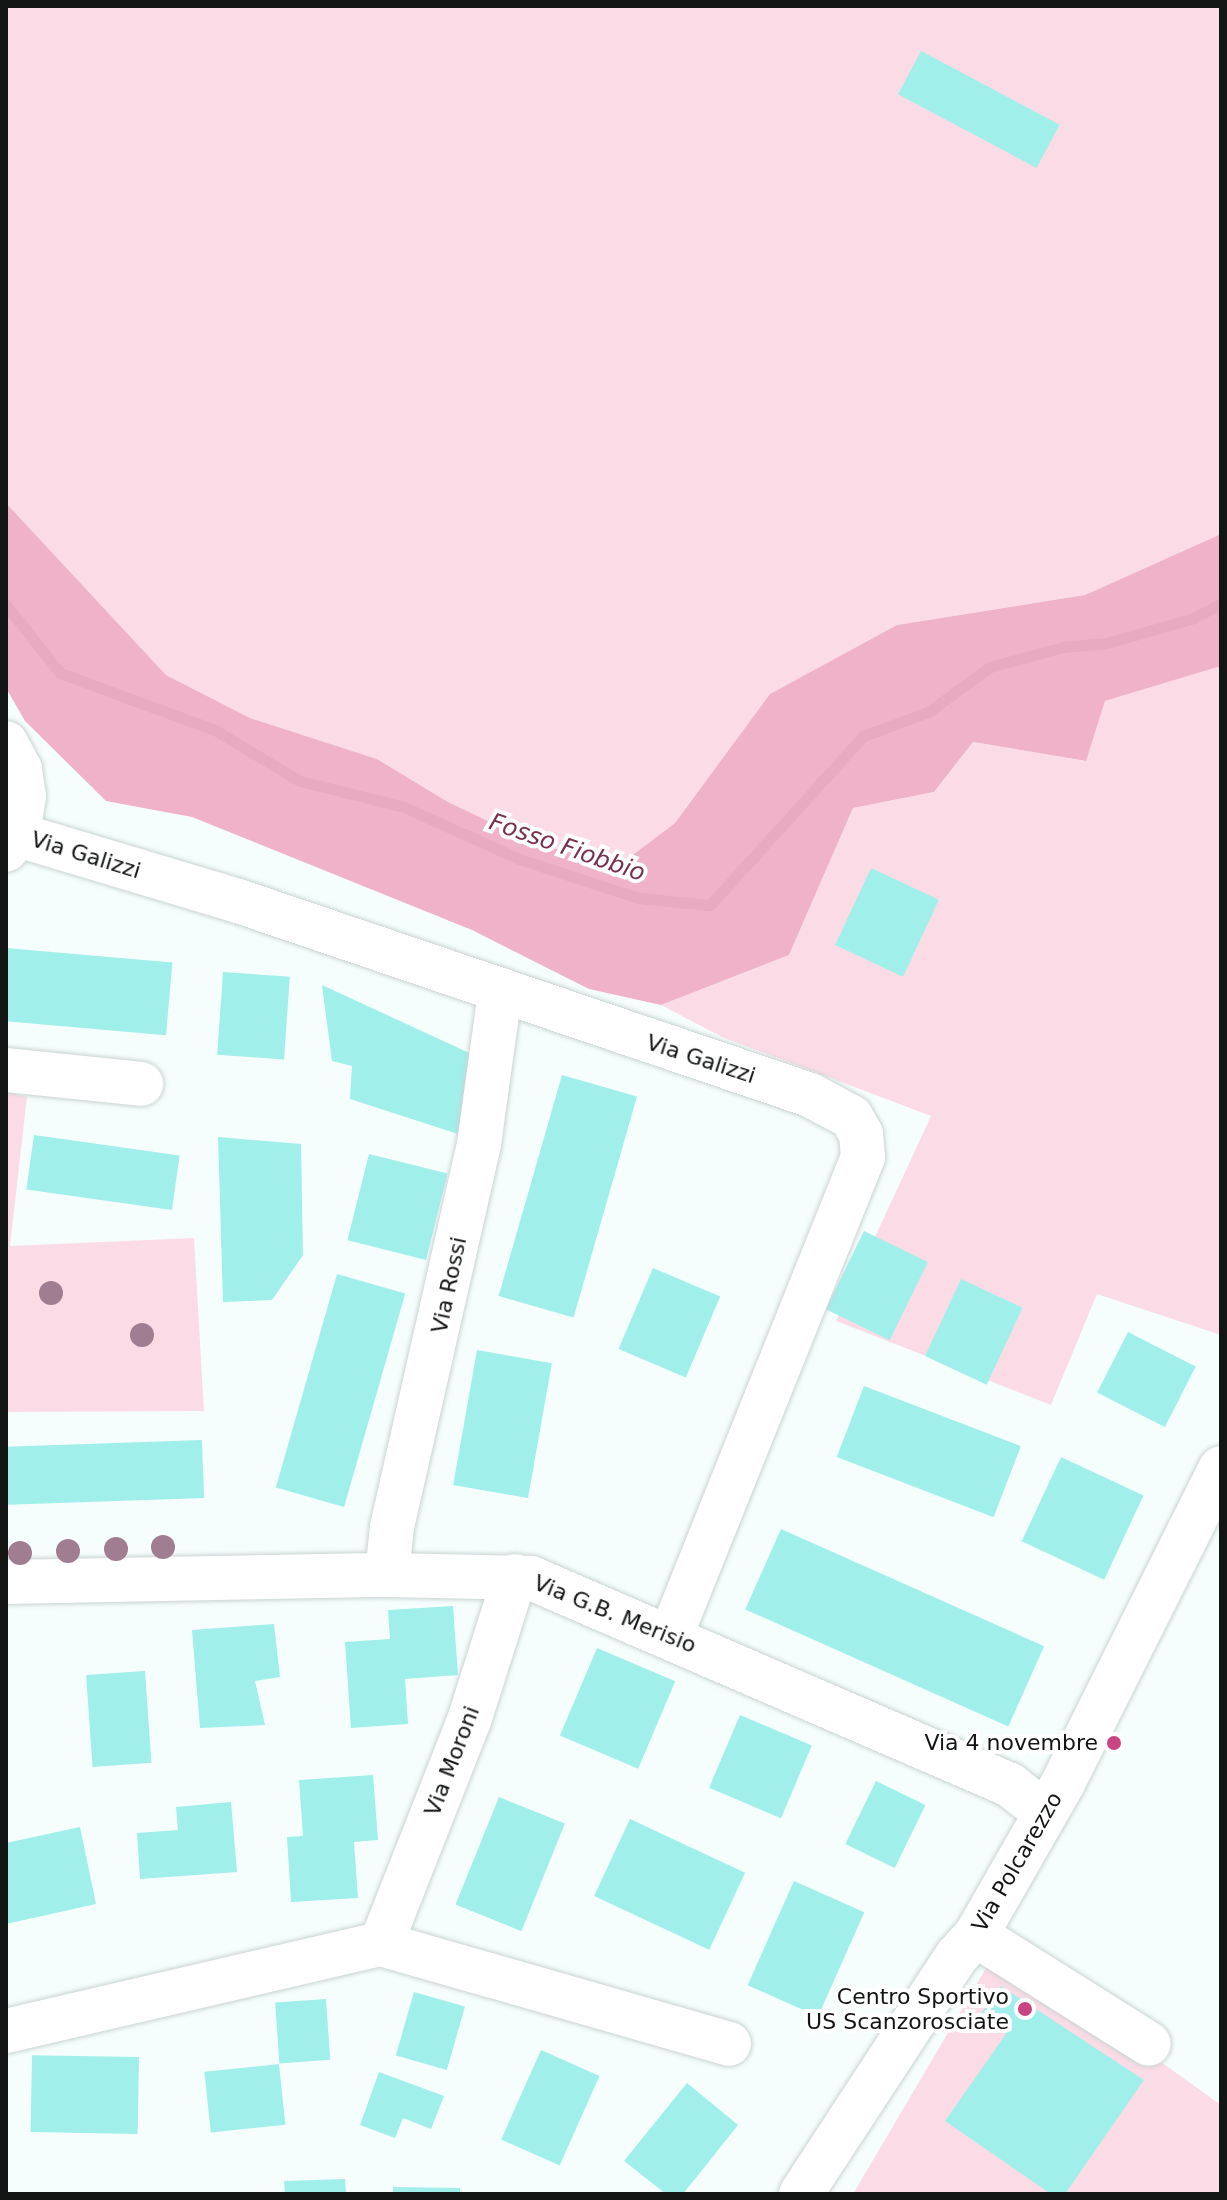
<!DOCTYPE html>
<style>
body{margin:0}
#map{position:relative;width:1227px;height:2200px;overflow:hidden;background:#f5fefd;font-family:"DejaVu Sans",sans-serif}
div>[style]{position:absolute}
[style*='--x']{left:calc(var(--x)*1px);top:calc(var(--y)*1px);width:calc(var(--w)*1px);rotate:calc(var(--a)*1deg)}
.green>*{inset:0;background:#fbdce6}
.forest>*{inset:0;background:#efb2c8}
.stream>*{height:11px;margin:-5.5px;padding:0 5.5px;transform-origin:5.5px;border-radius:5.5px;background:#e7aac0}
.building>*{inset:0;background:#a1efeb;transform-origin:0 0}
.roads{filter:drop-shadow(0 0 2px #cad3d2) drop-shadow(0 0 2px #cad3d2)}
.minor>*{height:44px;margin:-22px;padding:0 22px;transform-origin:22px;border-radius:22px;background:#fff}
.trees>*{width:24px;height:24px;margin:-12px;border-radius:50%;background:#a07d90}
.dots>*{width:22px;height:22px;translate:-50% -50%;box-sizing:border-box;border:4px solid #fff;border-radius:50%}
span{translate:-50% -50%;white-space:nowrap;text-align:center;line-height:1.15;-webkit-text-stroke:8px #fff;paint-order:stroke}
.street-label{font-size:22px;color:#121514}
.poi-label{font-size:22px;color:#121514}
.right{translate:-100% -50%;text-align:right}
.water-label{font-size:24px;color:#783050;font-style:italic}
.frame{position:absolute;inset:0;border:8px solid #121514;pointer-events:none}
</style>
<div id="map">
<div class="green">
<i style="clip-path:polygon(6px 6px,1221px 6px,1221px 534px,1085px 595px,897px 625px,771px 694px,675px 823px,622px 864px,536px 844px,448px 802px,377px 759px,250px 718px,166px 675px,6px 503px)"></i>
<i style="clip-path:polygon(1221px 666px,1221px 1335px,1097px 1294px,1051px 1405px,836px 1321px,931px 1116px,722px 1037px,661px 1005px,789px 955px,853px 808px,934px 792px,973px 742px,1085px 761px,1105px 701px)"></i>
<i style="clip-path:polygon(6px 1092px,27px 1097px,10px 1246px,194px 1238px,204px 1411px,6px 1412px)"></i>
<i style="clip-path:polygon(999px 1946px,1221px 2105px,1221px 2194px,853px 2194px)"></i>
</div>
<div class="forest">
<i style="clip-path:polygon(6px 503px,166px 675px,250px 718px,377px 759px,448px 802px,536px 844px,621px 864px,675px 823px,770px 694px,897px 625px,1085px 595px,1221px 534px,1221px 666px,1105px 701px,1086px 761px,973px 742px,934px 792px,853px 808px,789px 955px,661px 1005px,589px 989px,472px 930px,192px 817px,106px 801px,25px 721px,6px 688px)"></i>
</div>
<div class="stream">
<i style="--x:6;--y:605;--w:87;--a:51.5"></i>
<i style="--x:60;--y:673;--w:165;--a:20.2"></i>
<i style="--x:215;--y:730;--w:99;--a:31"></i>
<i style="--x:300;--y:781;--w:107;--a:14"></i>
<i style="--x:404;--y:807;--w:126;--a:24.3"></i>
<i style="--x:519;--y:859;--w:125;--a:18.1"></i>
<i style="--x:638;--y:898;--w:72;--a:5.6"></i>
<i style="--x:710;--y:905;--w:228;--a:-47.8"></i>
<i style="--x:863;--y:736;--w:69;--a:-20.3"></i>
<i style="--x:928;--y:712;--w:77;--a:-36"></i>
<i style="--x:990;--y:667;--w:76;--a:-15.3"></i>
<i style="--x:1063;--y:647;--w:44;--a:-5.2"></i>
<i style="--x:1107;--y:643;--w:91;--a:-16"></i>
<i style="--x:1194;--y:618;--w:31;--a:-29"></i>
</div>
<div class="building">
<i style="left:921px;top:51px;width:157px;height:49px;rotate:28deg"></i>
<i style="left:871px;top:868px;width:75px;height:85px;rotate:25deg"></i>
<i style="left:6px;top:948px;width:167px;height:73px;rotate:5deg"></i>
<i style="left:223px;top:972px;width:67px;height:83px;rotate:4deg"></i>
<i style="clip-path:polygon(322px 985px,478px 1057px,458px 1134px,350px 1099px,352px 1066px,332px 1061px)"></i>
<i style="left:562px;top:1075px;width:78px;height:230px;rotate:16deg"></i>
<i style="left:34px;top:1135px;width:147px;height:55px;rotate:8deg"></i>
<i style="clip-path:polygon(218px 1137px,301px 1144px,303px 1255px,272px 1300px,223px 1302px)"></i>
<i style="left:369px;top:1154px;width:81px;height:89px;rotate:14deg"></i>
<i style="left:864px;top:1231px;width:71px;height:87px;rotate:26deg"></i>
<i style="left:653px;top:1268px;width:73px;height:88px;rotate:23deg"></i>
<i style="left:337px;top:1274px;width:71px;height:222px;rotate:16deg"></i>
<i style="left:961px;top:1279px;width:68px;height:85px;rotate:25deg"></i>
<i style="left:1128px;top:1332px;width:76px;height:68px;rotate:27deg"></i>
<i style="left:477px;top:1350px;width:76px;height:137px;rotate:10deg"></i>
<i style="left:864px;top:1386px;width:168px;height:76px;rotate:21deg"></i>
<i style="left:202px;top:1440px;width:58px;height:196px;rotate:88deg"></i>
<i style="left:1061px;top:1457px;width:91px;height:93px;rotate:25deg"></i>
<i style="left:781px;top:1529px;width:288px;height:88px;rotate:24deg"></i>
<i style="clip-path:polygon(453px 1606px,458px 1675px,405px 1679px,408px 1724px,351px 1728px,345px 1642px,390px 1639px,388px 1610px)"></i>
<i style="clip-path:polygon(274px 1624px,280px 1677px,255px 1681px,265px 1725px,200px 1728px,192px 1630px)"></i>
<i style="left:597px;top:1648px;width:85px;height:95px;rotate:23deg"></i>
<i style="left:145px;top:1671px;width:92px;height:59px;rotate:86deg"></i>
<i style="left:740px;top:1715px;width:78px;height:79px;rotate:23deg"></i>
<i style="clip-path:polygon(373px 1775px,378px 1840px,354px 1842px,358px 1898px,291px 1902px,287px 1837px,303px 1836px,299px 1780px)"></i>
<i style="left:876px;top:1781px;width:55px;height:70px;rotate:26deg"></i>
<i style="left:499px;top:1797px;width:71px;height:116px;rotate:22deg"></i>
<i style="clip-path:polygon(231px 1802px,237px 1872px,140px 1879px,137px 1833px,178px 1830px,176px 1807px)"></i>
<i style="left:630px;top:1819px;width:127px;height:85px;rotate:25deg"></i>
<i style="clip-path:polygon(80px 1827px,96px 1904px,6px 1924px,6px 1843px)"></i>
<i style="left:794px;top:1881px;width:77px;height:114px;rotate:24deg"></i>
<i style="clip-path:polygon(1001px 1986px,1144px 2080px,1065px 2194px,1051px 2194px,945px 2121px,1006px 2034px,979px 2016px)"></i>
<i style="left:414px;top:1992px;width:53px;height:66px;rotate:16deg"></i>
<i style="left:326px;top:1999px;width:61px;height:51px;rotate:86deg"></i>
<i style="left:541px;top:2050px;width:64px;height:98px;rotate:24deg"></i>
<i style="left:139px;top:2057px;width:77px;height:107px;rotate:91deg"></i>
<i style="left:279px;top:2064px;width:61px;height:75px;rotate:84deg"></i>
<i style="clip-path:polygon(379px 2072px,444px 2096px,431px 2129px,403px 2118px,395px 2138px,360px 2125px)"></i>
<i style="clip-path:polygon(687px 2083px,738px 2125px,683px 2194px,666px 2194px,624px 2161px)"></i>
<i style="clip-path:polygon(345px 2179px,346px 2194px,285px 2194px,284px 2181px)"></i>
<i style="clip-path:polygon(393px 2187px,460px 2188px,460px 2194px,393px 2194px)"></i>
</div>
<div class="roads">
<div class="minor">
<i style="--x:6;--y:743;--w:30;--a:62"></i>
<i style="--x:20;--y:769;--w:27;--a:82"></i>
<i style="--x:24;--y:796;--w:39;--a:99"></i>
<i style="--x:18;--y:835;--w:19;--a:129"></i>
<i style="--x:18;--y:835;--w:230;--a:16.7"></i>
<i style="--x:238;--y:901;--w:604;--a:18.73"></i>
<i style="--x:810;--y:1095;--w:47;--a:28.2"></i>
<i style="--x:851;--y:1117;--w:20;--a:60"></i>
<i style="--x:861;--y:1134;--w:23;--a:85"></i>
<i style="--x:863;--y:1157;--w:515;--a:111.88"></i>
<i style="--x:6;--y:1070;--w:136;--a:5.9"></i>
<i style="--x:387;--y:1575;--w:48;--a:-84.1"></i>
<i style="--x:392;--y:1527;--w:393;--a:-77.2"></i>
<i style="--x:479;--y:1144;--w:153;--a:-82.1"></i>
<i style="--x:6;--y:1582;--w:381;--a:-1.1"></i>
<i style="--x:387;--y:1575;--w:144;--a:1.2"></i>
<i style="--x:531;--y:1578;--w:522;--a:23.37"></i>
<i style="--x:1010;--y:1785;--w:42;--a:38.2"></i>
<i style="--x:976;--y:1935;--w:204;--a:32.2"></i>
<i style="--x:381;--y:1944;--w:240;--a:-68.5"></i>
<i style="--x:469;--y:1721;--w:152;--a:-72.4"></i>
<i style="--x:6;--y:2031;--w:385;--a:-13.1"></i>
<i style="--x:381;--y:1944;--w:362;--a:16"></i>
<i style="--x:801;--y:2194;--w:285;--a:-56.8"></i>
<i style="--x:957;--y:1956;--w:28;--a:-48"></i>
<i style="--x:976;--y:1935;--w:175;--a:-60.2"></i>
<i style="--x:1063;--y:1783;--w:352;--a:-63.4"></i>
</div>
</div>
<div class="trees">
<i style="left:51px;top:1293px"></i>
<i style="left:142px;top:1335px"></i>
<i style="left:163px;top:1547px"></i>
<i style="left:116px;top:1549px"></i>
<i style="left:68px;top:1551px"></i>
<i style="left:20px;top:1553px"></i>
</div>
<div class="dots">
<i style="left:1114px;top:1743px;background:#ca4483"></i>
<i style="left:1025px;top:2009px;background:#ca4483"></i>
</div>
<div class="street-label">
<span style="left:86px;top:855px;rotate:17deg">Via Galizzi</span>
<span style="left:701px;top:1059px;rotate:18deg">Via Galizzi</span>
<span style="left:449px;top:1285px;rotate:-78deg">Via Rossi</span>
<span style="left:615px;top:1614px;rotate:22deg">Via G.B. Merisio</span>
<span style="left:452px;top:1761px;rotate:-69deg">Via Moroni</span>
<span style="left:1017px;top:1862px;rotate:-60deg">Via Polcarezzo</span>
</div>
<div class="poi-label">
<span class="right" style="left:1098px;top:1743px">Via 4 novembre</span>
<span class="right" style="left:1009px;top:2009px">Centro Sportivo<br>US Scanzorosciate</span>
</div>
<div class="water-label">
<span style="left:567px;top:848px;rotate:19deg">Fosso Fiobbio</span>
</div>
<div class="frame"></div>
</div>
